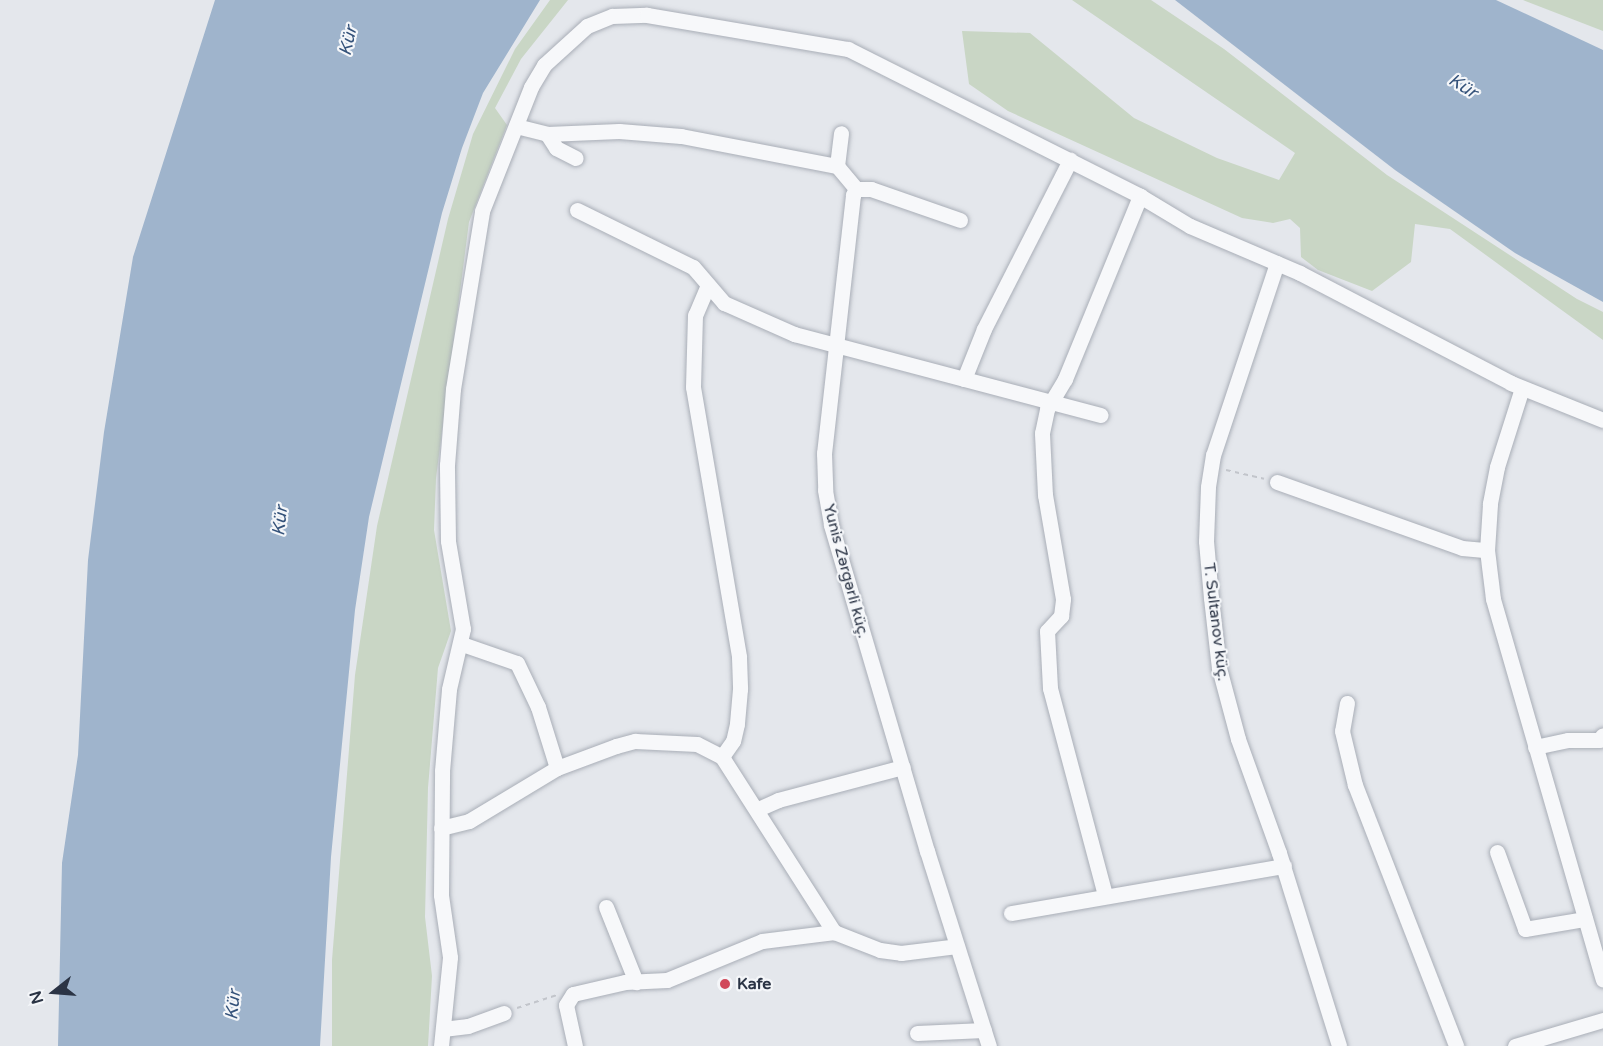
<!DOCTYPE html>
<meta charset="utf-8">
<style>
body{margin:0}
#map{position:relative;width:1603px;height:1046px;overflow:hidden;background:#e4e7ec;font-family:"Varela Round",sans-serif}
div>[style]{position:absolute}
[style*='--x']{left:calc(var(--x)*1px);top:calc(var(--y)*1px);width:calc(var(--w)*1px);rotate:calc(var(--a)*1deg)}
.green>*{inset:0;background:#c9d6c5}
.water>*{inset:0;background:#9fb4cc}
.path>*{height:2px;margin-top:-1px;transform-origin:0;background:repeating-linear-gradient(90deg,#c2c5cb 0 4.5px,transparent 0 9px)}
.roads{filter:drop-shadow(0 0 2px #a9aeb7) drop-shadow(0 0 2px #a9aeb7)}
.street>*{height:15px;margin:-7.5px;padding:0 7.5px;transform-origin:7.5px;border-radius:7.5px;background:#f7f8fa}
.dots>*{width:16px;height:16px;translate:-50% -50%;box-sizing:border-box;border:3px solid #f4f6f9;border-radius:50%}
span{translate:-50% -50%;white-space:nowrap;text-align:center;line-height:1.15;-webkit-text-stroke:4.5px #f4f6f9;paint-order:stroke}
.street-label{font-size:16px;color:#2b3445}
.poi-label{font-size:16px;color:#2b3445;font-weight:700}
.left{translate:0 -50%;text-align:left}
.water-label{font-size:18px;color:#34527a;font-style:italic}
.north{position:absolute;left:24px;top:962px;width:60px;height:60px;-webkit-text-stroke:4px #f4f6f9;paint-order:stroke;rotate:253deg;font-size:16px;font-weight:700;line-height:24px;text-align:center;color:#2b3445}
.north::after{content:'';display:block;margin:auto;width:21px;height:27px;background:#2b3445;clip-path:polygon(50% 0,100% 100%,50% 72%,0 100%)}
</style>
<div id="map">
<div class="green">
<i style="clip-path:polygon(550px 0,568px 0,521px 59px,495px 108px,507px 125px,469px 222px,436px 478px,434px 530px,451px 631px,438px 668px,428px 788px,425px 917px,432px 976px,428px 1046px,332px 1046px,332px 960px,355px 675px,377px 526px,448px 219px,473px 134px,515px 49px)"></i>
<i style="clip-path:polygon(1072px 0,1151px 0,1224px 49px,1387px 175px,1577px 299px,1603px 312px,1603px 340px,1450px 229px,1415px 224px,1411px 262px,1372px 291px,1318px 270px,1301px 257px,1300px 228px,1290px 219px,1273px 223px,1242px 218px,1008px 111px,969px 84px,962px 31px,1030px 33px,1134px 118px,1217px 158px,1279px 180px,1295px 153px)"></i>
<i style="clip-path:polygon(1523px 0,1603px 0,1603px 31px)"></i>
</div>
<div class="water">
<i style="clip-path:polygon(215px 0,540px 0,483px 93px,462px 148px,442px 213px,369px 517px,355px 610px,331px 857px,320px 1046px,58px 1046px,62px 863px,78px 755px,88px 560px,104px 432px,133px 257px)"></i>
<i style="clip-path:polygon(1175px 0,1496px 0,1603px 50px,1603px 302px,1515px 253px,1395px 170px)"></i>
</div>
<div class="path">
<i style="--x:1226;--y:470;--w:39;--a:13"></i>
<i style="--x:517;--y:1008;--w:42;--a:-18"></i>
</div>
<div class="roads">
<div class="street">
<i style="--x:516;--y:126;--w:32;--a:14"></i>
<i style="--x:547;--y:134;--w:72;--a:-2.4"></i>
<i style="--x:619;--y:131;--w:62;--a:4.6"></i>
<i style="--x:681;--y:136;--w:159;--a:10.9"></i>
<i style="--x:837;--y:166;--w:30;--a:50"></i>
<i style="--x:547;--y:134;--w:17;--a:57"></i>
<i style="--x:556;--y:148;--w:22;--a:27"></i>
<i style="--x:837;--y:166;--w:33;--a:-83"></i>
<i style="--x:577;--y:210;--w:129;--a:26.2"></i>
<i style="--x:693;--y:267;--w:48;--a:49.3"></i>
<i style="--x:724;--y:303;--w:77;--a:23.9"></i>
<i style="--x:794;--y:334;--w:317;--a:14.8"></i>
<i style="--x:960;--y:220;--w:94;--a:-160.8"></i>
<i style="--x:871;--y:189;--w:15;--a:180"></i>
<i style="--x:856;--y:189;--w:7;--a:117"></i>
<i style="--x:853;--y:195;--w:260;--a:96.4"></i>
<i style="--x:824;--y:453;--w:37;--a:88"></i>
<i style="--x:825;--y:490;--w:36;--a:80"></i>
<i style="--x:831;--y:525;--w:340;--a:73.6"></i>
<i style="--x:927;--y:851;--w:205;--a:72.4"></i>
<i style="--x:1277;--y:263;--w:202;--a:108.4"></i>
<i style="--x:1213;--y:455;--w:32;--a:99"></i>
<i style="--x:1208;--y:487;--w:54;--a:92.1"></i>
<i style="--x:1206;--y:541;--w:57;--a:85"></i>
<i style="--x:1211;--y:598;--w:70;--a:83.5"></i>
<i style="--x:1219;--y:668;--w:73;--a:75"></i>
<i style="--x:1238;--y:739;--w:121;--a:70.2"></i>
<i style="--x:1279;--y:853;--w:202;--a:72.7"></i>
<i style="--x:708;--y:285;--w:33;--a:113"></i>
<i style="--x:695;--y:315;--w:72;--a:91.6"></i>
<i style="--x:693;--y:387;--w:274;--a:80.3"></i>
<i style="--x:739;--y:657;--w:32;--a:88"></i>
<i style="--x:740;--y:689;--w:35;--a:95"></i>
<i style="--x:737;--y:724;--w:17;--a:103"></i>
<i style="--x:733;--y:741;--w:19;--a:125"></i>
<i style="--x:964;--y:379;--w:54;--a:-68.2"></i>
<i style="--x:984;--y:329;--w:190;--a:-63"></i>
<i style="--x:1522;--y:388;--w:83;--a:107.6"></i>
<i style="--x:1497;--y:467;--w:38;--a:101"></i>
<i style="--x:1490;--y:504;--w:46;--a:93.7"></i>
<i style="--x:1487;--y:550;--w:49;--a:83"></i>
<i style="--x:1493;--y:599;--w:396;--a:73.9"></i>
<i style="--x:1277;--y:482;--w:196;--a:19.6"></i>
<i style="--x:1462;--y:548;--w:25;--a:5"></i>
<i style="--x:462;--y:644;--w:58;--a:19.1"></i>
<i style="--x:517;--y:663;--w:49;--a:64.5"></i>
<i style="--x:538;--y:707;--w:64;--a:72.7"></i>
<i style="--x:1347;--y:703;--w:28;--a:100"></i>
<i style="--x:1342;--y:731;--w:56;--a:76.5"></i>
<i style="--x:1355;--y:785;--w:280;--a:68.8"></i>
<i style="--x:1535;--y:747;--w:34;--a:-12"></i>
<i style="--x:1568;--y:740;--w:31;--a:0"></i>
<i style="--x:1599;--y:740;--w:6;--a:-51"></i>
<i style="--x:758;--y:809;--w:22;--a:-24"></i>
<i style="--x:778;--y:800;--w:129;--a:-14.8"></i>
<i style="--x:441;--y:828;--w:29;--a:-14"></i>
<i style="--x:469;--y:821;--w:103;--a:-31.1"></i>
<i style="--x:557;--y:768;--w:63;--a:-20.4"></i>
<i style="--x:616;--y:746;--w:20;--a:-15"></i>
<i style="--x:635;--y:741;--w:62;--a:2.8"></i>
<i style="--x:697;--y:744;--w:28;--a:27"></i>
<i style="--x:722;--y:757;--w:208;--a:57.4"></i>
<i style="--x:834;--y:932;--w:49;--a:21.4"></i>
<i style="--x:880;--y:950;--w:21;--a:8"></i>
<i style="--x:901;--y:953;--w:56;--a:-7.1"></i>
<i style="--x:1497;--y:852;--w:82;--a:70"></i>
<i style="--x:1525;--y:929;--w:61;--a:-9.5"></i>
<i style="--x:1105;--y:895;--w:214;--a:-104.9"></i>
<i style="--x:1050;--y:688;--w:57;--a:-93"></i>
<i style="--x:1047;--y:631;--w:21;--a:-47"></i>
<i style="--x:1061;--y:616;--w:17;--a:-83"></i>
<i style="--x:1063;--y:599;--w:106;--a:-99.8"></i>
<i style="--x:1045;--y:495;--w:62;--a:-92.8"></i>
<i style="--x:1042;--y:433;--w:25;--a:-78"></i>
<i style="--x:1047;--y:409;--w:35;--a:-59"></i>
<i style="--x:1065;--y:379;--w:198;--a:-67.7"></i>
<i style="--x:606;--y:907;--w:81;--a:68.2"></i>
<i style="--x:1011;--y:913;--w:277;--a:-9.8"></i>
<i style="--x:443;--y:1029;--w:25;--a:-7"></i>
<i style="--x:468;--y:1026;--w:38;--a:-20"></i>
<i style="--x:917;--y:1033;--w:67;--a:-2.6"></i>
<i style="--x:441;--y:1046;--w:89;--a:-84.2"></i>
<i style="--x:450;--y:957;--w:63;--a:-98.3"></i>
<i style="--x:441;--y:895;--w:124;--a:-89.5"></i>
<i style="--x:442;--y:771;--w:82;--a:-85.1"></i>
<i style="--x:449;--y:689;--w:62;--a:-76.9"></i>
<i style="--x:463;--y:629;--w:89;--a:-99.7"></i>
<i style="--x:448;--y:541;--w:76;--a:-90.8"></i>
<i style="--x:447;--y:465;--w:76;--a:-85.5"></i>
<i style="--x:453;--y:389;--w:180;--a:-80.7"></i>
<i style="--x:482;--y:211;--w:133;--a:-68.4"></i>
<i style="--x:531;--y:87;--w:26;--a:-59"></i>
<i style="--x:544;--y:65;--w:58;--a:-42.2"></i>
<i style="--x:587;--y:26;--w:27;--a:-22"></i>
<i style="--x:612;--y:16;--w:35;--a:-2"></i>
<i style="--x:647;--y:15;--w:204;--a:9.6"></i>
<i style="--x:848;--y:49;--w:327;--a:26.7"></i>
<i style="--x:1140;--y:196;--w:58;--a:31"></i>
<i style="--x:1190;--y:226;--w:120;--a:23.1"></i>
<i style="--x:1300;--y:273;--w:238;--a:27.5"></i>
<i style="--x:1511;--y:383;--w:99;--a:21.9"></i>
<i style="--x:575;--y:1046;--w:42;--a:-102.4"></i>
<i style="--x:566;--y:1005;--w:13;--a:-58"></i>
<i style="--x:573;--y:994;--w:53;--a:-13"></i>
<i style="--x:625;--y:982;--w:42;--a:-2.7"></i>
<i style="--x:667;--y:980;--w:103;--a:-22.3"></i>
<i style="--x:762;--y:941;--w:73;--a:-7.1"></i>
<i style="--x:1515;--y:1046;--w:92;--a:-16.5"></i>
</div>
</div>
<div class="dots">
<i style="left:725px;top:984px;background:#d1495b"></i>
</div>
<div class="street-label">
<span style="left:846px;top:571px;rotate:75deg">Yunis Zərgərli küç.</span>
<span style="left:1216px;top:622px;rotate:83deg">T. Sultanov küç.</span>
</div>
<div class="poi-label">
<span class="left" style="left:737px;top:984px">Kafe</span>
</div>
<div class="water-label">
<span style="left:348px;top:41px;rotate:-77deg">Kür</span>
<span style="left:1463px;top:86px;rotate:32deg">Kür</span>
<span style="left:280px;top:521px;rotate:-84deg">Kür</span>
<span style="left:233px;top:1005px;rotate:-84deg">Kür</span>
</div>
<div class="north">N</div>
</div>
